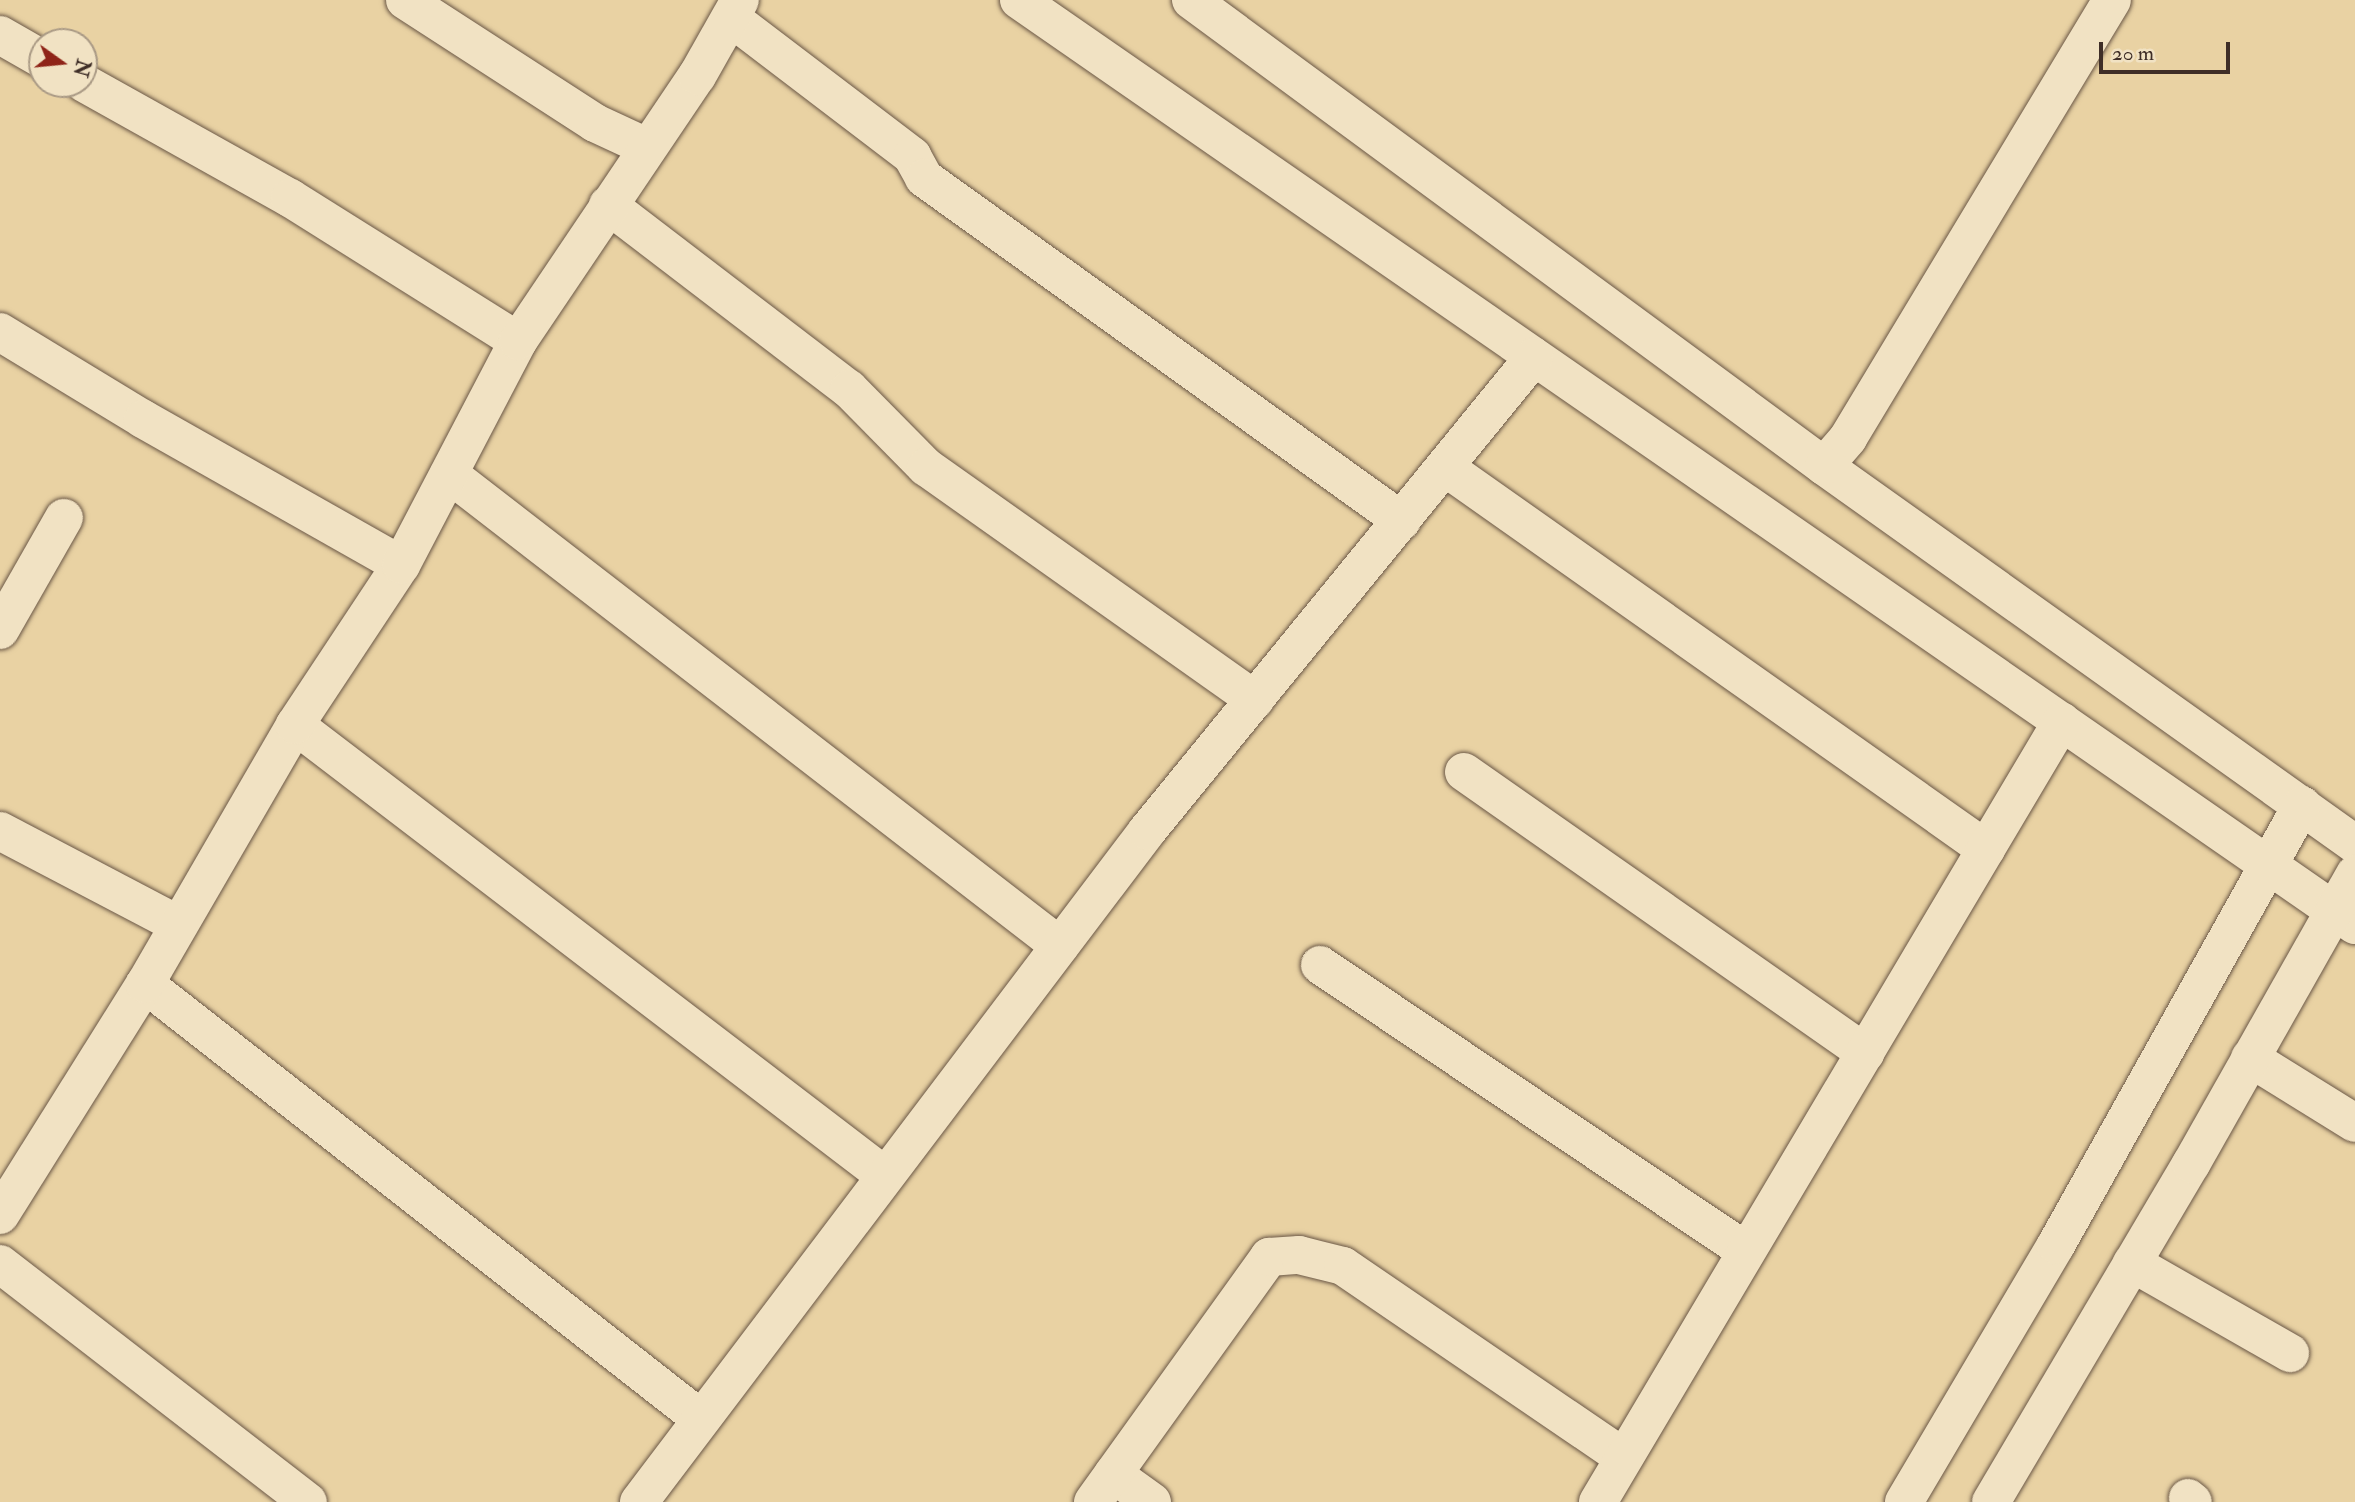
<!DOCTYPE html>
<style>
body{margin:0}
#map{position:relative;width:2355px;height:1502px;overflow:hidden;background:#e9d2a3;font-family:"IM FELL Double Pica",serif}
div>[style]{position:absolute}
[style*='--x']{left:calc(var(--x)*1px);top:calc(var(--y)*1px);width:calc(var(--w)*1px);rotate:calc(var(--a)*1deg)}
.roads{filter:drop-shadow(0 0 2px #6a5746) drop-shadow(0 0 2px #6a5746)}
.minor>*{height:38px;margin:-19px;padding:0 19px;transform-origin:19px;border-radius:19px;background:#f1e2c3}
span{translate:-50% -50%;white-space:nowrap;text-align:center;line-height:1.15;-webkit-text-stroke:5px #f1e2c3;paint-order:stroke}
.north{position:absolute;left:28px;top:28px;width:70px;height:70px;box-sizing:border-box;background:#f1e2c3;border:2px solid #aa9a85;border-radius:50%;rotate:105deg;font-size:19px;font-weight:700;line-height:28px;text-align:center;color:#3f2e27}
.north::after{content:'';display:block;margin:auto;width:24px;height:32px;background:#8f2418;clip-path:polygon(50% 0,100% 100%,50% 72%,0 100%)}
.scale{position:absolute;left:2099px;top:42px;width:131px;height:32px;box-sizing:border-box;border:4px solid #3f2e27;border-top:0;padding-left:9px;font-size:21px;line-height:24px;white-space:nowrap;color:#3f2e27;-webkit-text-stroke:5px #f1e2c3;paint-order:stroke}
</style>
<div id="map">
<div class="roads">
<div class="minor">
<i style="--x:405;--y:0;--w:226;--a:32.9"></i>
<i style="--x:595;--y:123;--w:57;--a:24.8"></i>
<i style="--x:1019;--y:0;--w:1625;--a:34.7"></i>
<i style="--x:1191;--y:0;--w:786;--a:36.36"></i>
<i style="--x:1824;--y:466;--w:652;--a:35.45"></i>
<i style="--x:731;--y:18;--w:228;--a:37.3"></i>
<i style="--x:912;--y:156;--w:25;--a:61"></i>
<i style="--x:924;--y:178;--w:588;--a:35.66"></i>
<i style="--x:0;--y:35;--w:48;--a:29.7"></i>
<i style="--x:84;--y:83;--w:236;--a:29.2"></i>
<i style="--x:290;--y:198;--w:269;--a:32.1"></i>
<i style="--x:608;--y:205;--w:303;--a:37.4"></i>
<i style="--x:849;--y:389;--w:110;--a:45.4"></i>
<i style="--x:926;--y:467;--w:403;--a:35.3"></i>
<i style="--x:0;--y:332;--w:167;--a:31.3"></i>
<i style="--x:143;--y:419;--w:296;--a:29.5"></i>
<i style="--x:1824;--y:466;--w:37;--a:-49"></i>
<i style="--x:1848;--y:438;--w:511;--a:-58.92"></i>
<i style="--x:1446;--y:468;--w:661;--a:35.21"></i>
<i style="--x:449;--y:474;--w:772;--a:37.69"></i>
<i style="--x:0;--y:630;--w:129;--a:-60.3"></i>
<i style="--x:295;--y:725;--w:741;--a:37.38"></i>
<i style="--x:1464;--y:772;--w:490;--a:35"></i>
<i style="--x:0;--y:831;--w:200;--a:27.7"></i>
<i style="--x:1320;--y:965;--w:513;--a:33.88"></i>
<i style="--x:145;--y:984;--w:706;--a:38.04"></i>
<i style="--x:2250;--y:1058;--w:123;--a:31.8"></i>
<i style="--x:0;--y:1215;--w:273;--a:-57.9"></i>
<i style="--x:145;--y:984;--w:299;--a:-59.9"></i>
<i style="--x:295;--y:725;--w:192;--a:-56.5"></i>
<i style="--x:401;--y:565;--w:253;--a:-62.4"></i>
<i style="--x:518;--y:341;--w:320;--a:-56"></i>
<i style="--x:697;--y:76;--w:87;--a:-60.5"></i>
<i style="--x:2132;--y:1263;--w:182;--a:29.7"></i>
<i style="--x:0;--y:1264;--w:389;--a:37.7"></i>
<i style="--x:1113;--y:1474;--w:48;--a:35.7"></i>
<i style="--x:2188;--y:1498;--w:6;--a:39"></i>
<i style="--x:639;--y:1502;--w:842;--a:-52.87"></i>
<i style="--x:1147;--y:831;--w:612;--a:-50.77"></i>
<i style="--x:1093;--y:1502;--w:302;--a:-54.3"></i>
<i style="--x:1269;--y:1257;--w:30;--a:-4"></i>
<i style="--x:1299;--y:1255;--w:45;--a:14"></i>
<i style="--x:1343;--y:1266;--w:339;--a:34.3"></i>
<i style="--x:1598;--y:1502;--w:908;--a:-59.29"></i>
<i style="--x:1904;--y:1502;--w:299;--a:-59.4"></i>
<i style="--x:2056;--y:1245;--w:504;--a:-60.79"></i>
<i style="--x:1991;--y:1502;--w:393;--a:-59.4"></i>
<i style="--x:2191;--y:1164;--w:333;--a:-60.5"></i>
</div>
</div>
<div class="north">N</div>
<div class="scale">20 m</div>
</div>
